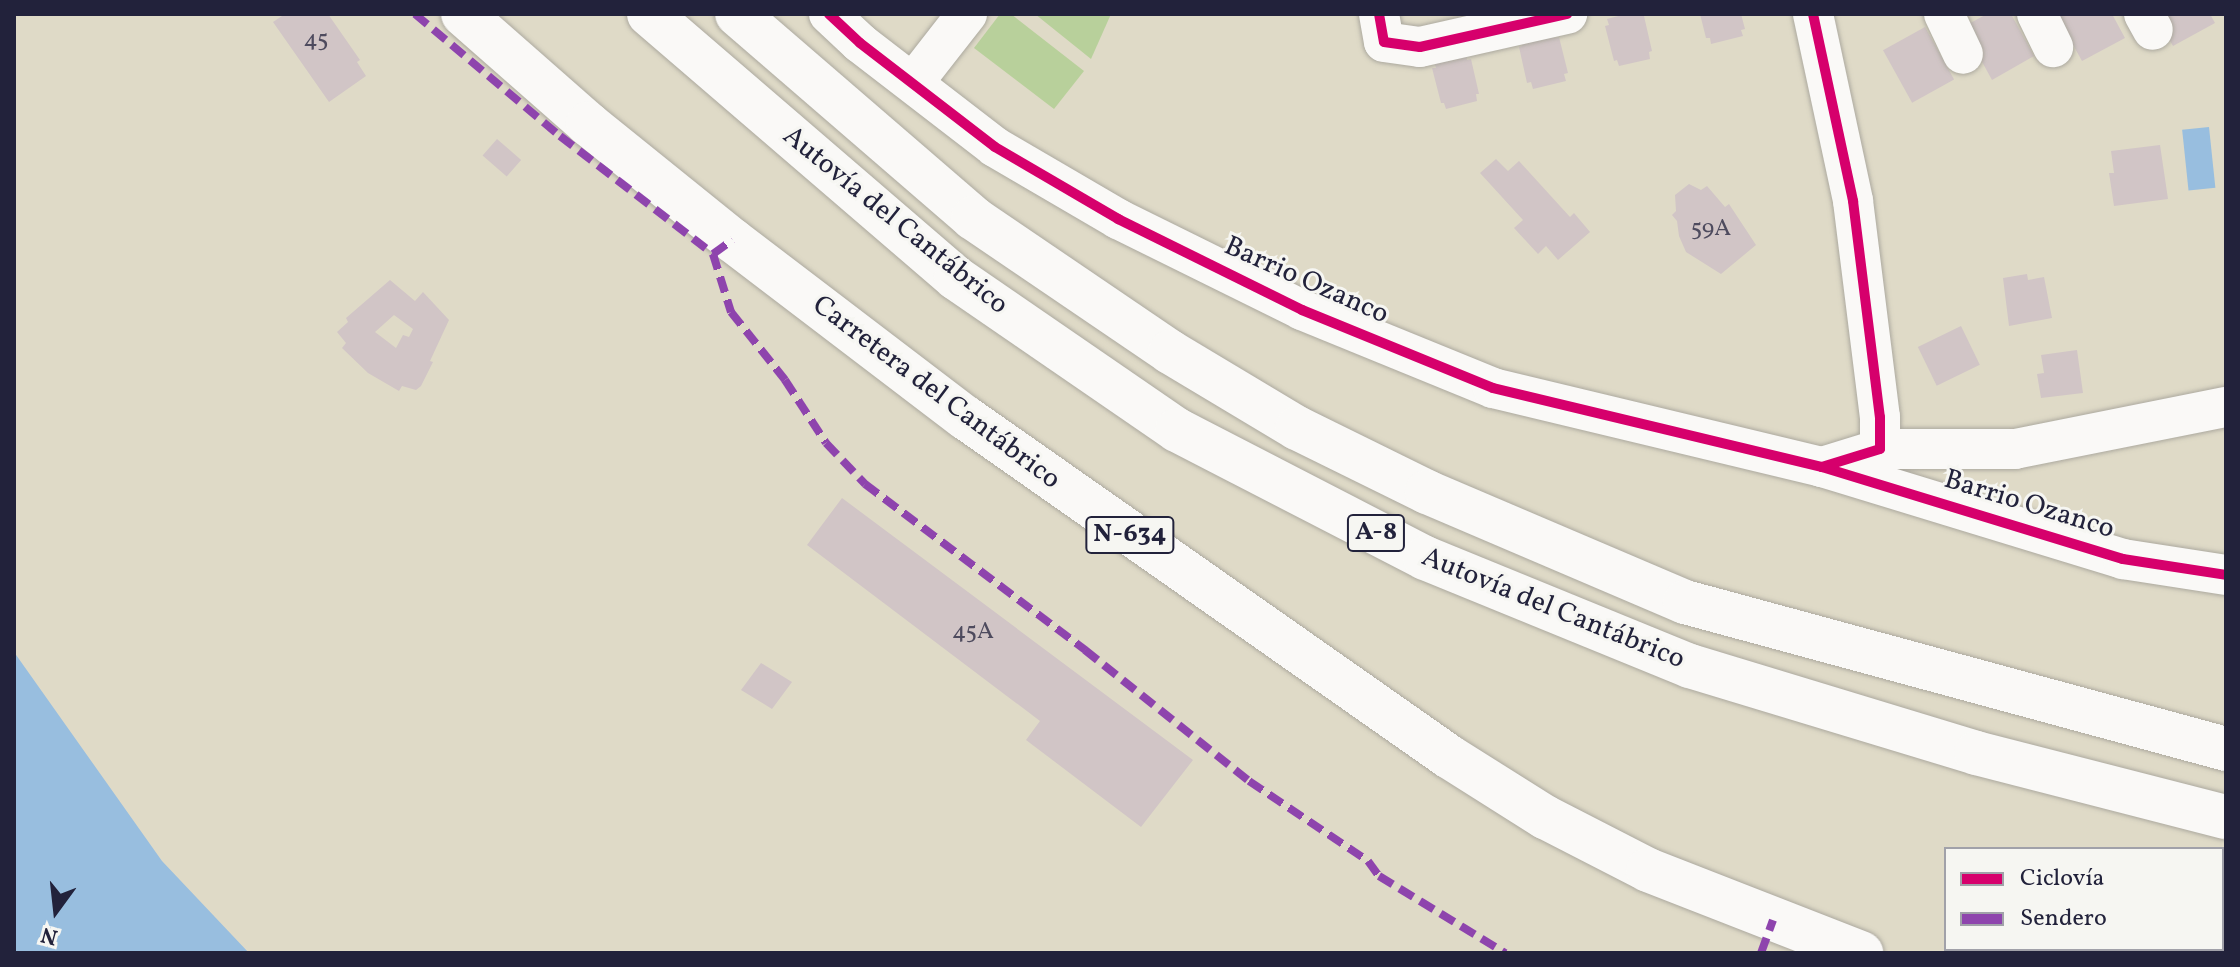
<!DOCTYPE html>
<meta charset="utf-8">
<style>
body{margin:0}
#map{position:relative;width:2240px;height:967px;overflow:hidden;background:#dfdac7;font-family:Vollkorn,serif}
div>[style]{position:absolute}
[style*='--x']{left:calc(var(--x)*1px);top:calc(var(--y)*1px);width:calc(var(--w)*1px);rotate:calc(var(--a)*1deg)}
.green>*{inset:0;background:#b8d09b}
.water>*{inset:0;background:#98bedf;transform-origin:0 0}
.building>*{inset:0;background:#d1c5c6;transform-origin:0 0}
.roads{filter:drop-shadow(0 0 2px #aca99f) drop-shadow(0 0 2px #aca99f)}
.minor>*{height:40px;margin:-20px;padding:0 20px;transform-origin:20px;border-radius:20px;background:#faf9f7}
.trunk>*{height:44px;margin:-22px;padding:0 22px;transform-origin:22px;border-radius:22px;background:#faf9f7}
.motorway>*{height:44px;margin:-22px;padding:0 22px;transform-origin:22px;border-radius:22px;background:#faf9f7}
.quiet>*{height:8px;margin-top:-4px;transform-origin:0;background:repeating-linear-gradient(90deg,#8e44ad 0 16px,transparent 0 24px)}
.cycleway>*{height:10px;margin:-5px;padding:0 5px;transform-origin:5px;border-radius:5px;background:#d6006c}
span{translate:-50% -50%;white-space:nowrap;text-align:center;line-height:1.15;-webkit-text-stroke:6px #f6f6f2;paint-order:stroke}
.number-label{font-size:24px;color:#4e4b5e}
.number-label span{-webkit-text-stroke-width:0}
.shield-label span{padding:2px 6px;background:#f6f6f2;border:2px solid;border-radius:6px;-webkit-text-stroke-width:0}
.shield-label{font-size:26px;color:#22223b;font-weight:700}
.street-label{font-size:28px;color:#22223b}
.frame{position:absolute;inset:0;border:16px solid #22223b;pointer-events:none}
.legend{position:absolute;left:1944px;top:847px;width:280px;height:104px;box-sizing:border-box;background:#f6f6f2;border:2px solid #a1a1a9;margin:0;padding:10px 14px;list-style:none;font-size:24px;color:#22223b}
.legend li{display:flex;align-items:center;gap:16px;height:40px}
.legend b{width:40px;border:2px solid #a1a1a9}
.north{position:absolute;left:16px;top:871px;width:80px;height:80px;-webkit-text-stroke:6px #f6f6f2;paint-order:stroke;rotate:195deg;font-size:22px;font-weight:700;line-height:32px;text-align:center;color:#22223b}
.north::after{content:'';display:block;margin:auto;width:28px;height:36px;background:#22223b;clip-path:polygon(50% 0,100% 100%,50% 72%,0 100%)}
</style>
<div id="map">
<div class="green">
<i style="clip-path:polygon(1000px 14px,1011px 14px,1084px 71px,1054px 109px,974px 48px)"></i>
<i style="clip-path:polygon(1035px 14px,1111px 14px,1091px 59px)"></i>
</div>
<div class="water">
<i style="left:2209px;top:127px;width:61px;height:27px;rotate:84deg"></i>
<i style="clip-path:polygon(14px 652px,162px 861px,249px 953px,14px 953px)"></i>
</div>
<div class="building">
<i style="clip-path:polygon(285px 14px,328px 14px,360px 60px,357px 62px,366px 76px,329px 102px,273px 22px)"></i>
<i style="clip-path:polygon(1626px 14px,1644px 16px,1652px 51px,1649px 52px,1650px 59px,1619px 66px,1617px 60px,1614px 61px,1605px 26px,1609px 25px,1607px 19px)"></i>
<i style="clip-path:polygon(1700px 14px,1741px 14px,1745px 29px,1741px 30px,1743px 36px,1711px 44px,1710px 38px,1706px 38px)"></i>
<i style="clip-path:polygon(1987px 14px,2011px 14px,2034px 56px,1992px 80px,1963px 27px)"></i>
<i style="clip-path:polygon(2056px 14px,2112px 14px,2125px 38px,2082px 61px)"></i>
<i style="clip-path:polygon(2155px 14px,2210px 14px,2215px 23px,2173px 46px)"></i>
<i style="left:1925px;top:27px;width:60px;height:48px;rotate:61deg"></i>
<i style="clip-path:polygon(1554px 31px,1555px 38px,1559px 37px,1568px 73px,1564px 74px,1566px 81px,1533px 89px,1531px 82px,1527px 83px,1519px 47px,1522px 46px,1521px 39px)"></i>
<i style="clip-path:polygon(1466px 53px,1467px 60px,1471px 59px,1479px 94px,1476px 94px,1477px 101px,1446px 109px,1444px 103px,1441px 103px,1432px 68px,1436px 68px,1434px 61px)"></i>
<i style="left:497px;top:139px;width:32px;height:22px;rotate:41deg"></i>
<i style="clip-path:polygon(2160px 145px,2168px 199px,2114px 206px,2109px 173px,2114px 173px,2111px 151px)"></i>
<i style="clip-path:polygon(1496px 159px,1508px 171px,1519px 161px,1570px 217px,1574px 213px,1590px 232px,1558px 260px,1546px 246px,1538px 254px,1514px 228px,1523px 220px,1480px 173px)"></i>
<i style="clip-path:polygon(1689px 184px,1701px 190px,1707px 186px,1725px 207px,1729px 204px,1756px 245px,1721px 274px,1686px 252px,1679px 236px,1677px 221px,1672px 215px,1676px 211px,1675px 195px)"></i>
<i style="clip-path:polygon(2027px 274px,2028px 280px,2044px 277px,2052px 318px,2009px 326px,2003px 278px)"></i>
<i style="clip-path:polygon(evenodd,390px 280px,415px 301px,423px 292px,449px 320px,430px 361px,433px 362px,421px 386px,416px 390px,402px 386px,399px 391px,368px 373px,342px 348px,346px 343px,337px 332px,348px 322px,346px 318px,390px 280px,394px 315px,413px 329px,409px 337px,403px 335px,396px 348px,375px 332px,394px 315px)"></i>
<i style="left:1961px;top:326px;width:43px;height:48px;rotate:64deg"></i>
<i style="clip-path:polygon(2077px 350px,2083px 393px,2041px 398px,2037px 374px,2044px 373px,2041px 355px)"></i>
<i style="clip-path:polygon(842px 498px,1193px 760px,1141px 827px,1026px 740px,1040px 721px,807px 545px)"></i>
<i style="clip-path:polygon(761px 663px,792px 682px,772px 709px,741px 690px)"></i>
</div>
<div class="roads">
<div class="minor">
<i style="--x:829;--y:14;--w:42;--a:43.1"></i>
<i style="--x:860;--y:43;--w:170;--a:37.6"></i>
<i style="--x:995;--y:147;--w:143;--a:30.3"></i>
<i style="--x:1118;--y:219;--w:205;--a:26.3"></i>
<i style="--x:1302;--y:310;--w:206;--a:22.2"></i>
<i style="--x:1493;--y:388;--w:338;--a:13.5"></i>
<i style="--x:1822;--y:467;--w:315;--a:17"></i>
<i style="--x:2123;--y:559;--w:104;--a:8.8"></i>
<i style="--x:1379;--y:14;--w:28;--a:80"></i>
<i style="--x:1384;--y:42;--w:36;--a:8"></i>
<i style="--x:1420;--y:47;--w:151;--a:-12.7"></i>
<i style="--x:1813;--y:14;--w:191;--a:77.9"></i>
<i style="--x:1853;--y:201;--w:218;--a:82.9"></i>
<i style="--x:1880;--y:417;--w:32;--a:90"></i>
<i style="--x:1880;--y:449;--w:61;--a:162.8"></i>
<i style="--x:1944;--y:14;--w:44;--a:64.6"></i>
<i style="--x:2037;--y:14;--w:37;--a:64"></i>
<i style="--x:2144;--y:14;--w:18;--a:61"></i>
<i style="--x:913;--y:83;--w:88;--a:-52"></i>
<i style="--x:1880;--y:449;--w:135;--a:0"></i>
<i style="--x:2015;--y:449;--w:215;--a:-11.3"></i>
</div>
<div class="trunk">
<i style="--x:463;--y:14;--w:167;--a:41.3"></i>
<i style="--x:588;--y:124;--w:185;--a:38.9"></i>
<i style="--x:732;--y:240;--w:294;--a:37.3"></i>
<i style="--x:966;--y:418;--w:589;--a:35.04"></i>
<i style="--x:1448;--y:756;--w:115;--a:32.2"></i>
<i style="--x:1545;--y:817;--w:116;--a:27.2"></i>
<i style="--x:1648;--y:870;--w:229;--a:21.3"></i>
</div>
<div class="motorway">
<i style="--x:649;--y:14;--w:405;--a:40.7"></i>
<i style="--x:956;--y:278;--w:268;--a:34.5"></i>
<i style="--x:1177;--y:430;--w:279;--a:27.3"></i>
<i style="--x:1425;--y:558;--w:286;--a:22.2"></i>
<i style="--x:1690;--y:666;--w:299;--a:16.9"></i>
<i style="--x:1976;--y:753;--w:258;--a:14.4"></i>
<i style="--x:737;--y:14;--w:312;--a:40.8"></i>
<i style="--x:973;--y:218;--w:238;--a:34.2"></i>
<i style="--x:1170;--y:352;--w:148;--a:30.9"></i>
<i style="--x:1297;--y:428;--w:145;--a:26.2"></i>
<i style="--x:1427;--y:492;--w:280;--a:23.1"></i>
<i style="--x:1685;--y:602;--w:561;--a:15.2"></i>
</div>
</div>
<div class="quiet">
<i style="--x:415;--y:14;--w:189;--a:40.1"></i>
<i style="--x:560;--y:136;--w:193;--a:37.6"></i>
<i style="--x:713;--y:254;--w:61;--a:72.8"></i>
<i style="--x:731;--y:312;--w:87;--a:51.5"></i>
<i style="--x:785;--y:380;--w:75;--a:56.9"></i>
<i style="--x:826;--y:443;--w:57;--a:46.4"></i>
<i style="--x:865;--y:484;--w:276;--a:37"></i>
<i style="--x:1085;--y:650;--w:210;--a:38.6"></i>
<i style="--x:1249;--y:781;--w:143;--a:33.9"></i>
<i style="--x:1368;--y:861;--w:19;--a:54"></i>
<i style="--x:1379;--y:876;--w:148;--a:31.4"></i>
<i style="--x:713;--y:254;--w:24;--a:-36"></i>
<i style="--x:1761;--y:953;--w:35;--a:-70"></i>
</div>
<div class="cycleway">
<i style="--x:829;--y:14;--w:42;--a:43.1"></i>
<i style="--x:860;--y:43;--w:170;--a:37.6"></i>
<i style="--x:995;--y:147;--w:143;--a:30.3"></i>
<i style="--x:1118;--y:219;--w:205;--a:26.3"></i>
<i style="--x:1302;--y:310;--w:206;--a:22.2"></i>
<i style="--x:1493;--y:388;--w:338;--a:13.5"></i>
<i style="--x:1822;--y:467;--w:315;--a:17"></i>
<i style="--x:2123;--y:559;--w:104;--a:8.8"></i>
<i style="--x:1379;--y:14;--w:28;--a:80"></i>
<i style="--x:1384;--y:42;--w:36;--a:8"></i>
<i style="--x:1420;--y:47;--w:151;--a:-12.7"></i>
<i style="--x:1813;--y:14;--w:191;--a:77.9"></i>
<i style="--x:1853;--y:201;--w:218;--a:82.9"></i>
<i style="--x:1880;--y:417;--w:32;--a:90"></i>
<i style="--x:1880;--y:449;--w:61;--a:162.8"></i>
</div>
<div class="number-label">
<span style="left:316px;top:41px">45</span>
<span style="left:1711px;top:230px">59A</span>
<span style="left:973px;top:633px">45A</span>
</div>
<div class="shield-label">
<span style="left:1376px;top:533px">A-8</span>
<span style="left:1130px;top:535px">N-634</span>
</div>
<div class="street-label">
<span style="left:895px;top:221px;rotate:39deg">Autovía del Cantábrico</span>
<span style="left:1306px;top:281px;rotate:24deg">Barrio Ozanco</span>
<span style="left:936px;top:393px;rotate:37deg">Carretera del Cantábrico</span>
<span style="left:2029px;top:505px;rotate:17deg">Barrio Ozanco</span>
<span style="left:1553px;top:609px;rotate:22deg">Autovía del Cantábrico</span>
</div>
<div class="frame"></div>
<ul class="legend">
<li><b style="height:10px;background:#d6006c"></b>Ciclovía</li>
<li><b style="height:10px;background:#8e44ad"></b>Sendero</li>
</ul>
<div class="north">N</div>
</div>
